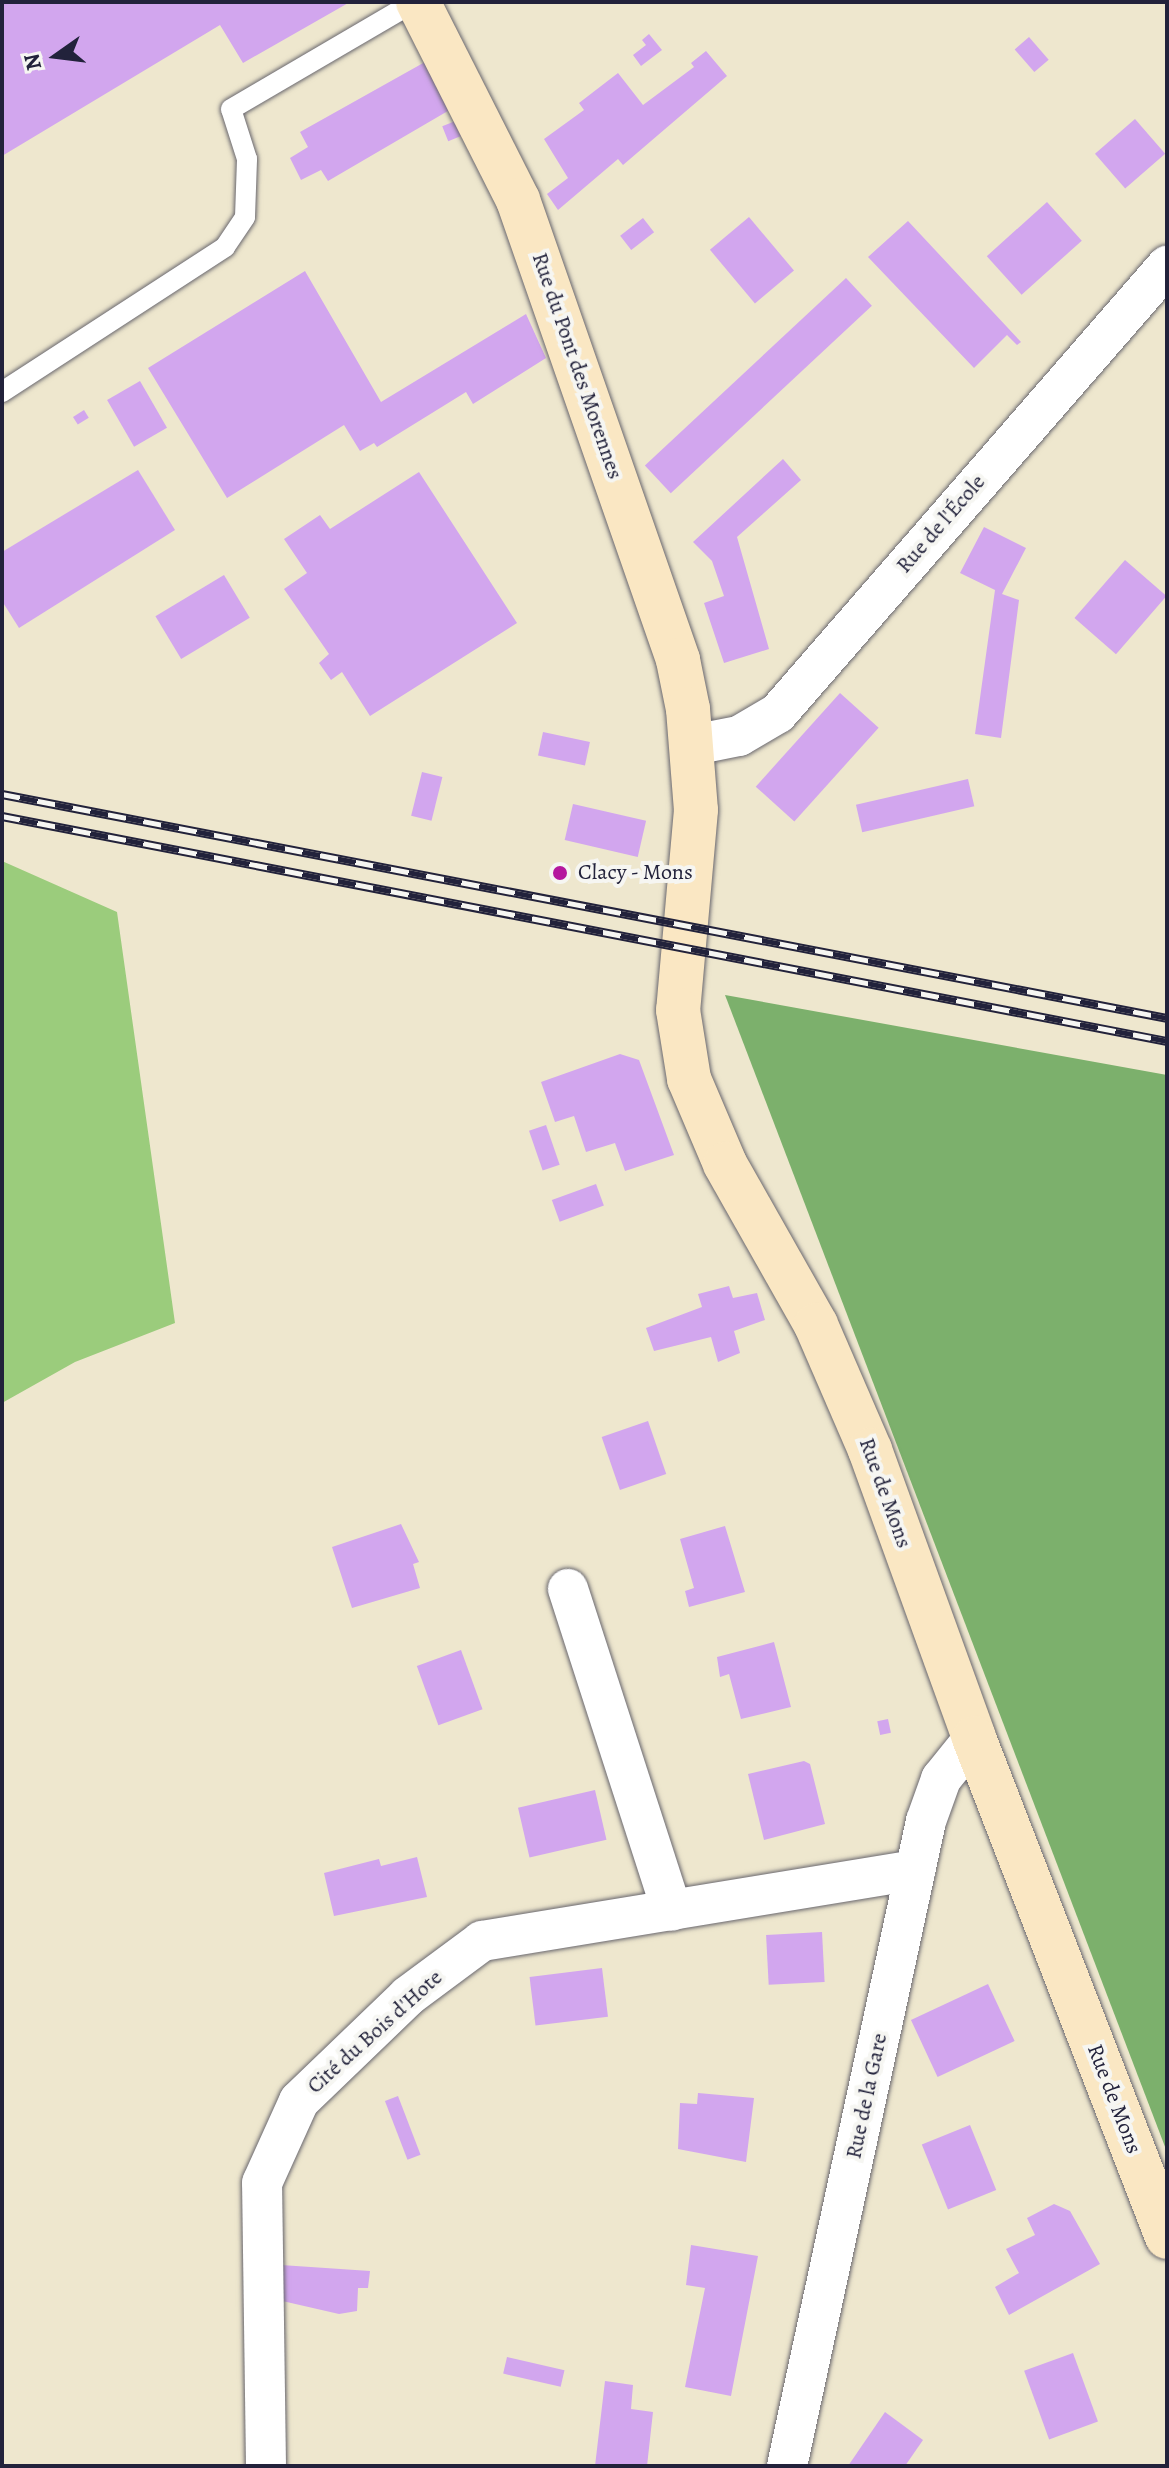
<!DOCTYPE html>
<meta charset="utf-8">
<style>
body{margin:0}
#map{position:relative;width:1169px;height:2468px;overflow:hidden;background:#eee7ce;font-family:Alegreya,serif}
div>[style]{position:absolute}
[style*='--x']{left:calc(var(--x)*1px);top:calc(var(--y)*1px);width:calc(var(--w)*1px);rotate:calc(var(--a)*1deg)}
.green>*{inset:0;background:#9bcc7c}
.forest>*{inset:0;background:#7cb06c}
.building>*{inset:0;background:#d2a6ee;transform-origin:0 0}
.roads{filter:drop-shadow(0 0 2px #69676e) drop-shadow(0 0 2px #69676e)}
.lane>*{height:20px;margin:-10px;padding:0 10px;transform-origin:10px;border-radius:10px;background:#fff}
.street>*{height:40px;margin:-20px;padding:0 20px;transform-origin:20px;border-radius:20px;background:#fff}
.secondary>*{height:44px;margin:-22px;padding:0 22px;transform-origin:22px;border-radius:22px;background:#fae7c3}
.rail>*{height:9px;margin-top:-4.5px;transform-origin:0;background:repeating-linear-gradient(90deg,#f6f6f2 0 18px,#22223b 0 36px);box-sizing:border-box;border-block:2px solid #22223b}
.dots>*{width:22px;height:22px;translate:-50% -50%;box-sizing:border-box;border:4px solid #f6f6f2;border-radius:50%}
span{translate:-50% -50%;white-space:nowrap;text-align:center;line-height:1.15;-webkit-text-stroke:8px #f6f6f2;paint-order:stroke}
.street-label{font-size:22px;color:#22223b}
.poi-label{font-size:22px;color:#22223b}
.left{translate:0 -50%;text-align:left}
.frame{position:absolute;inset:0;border:4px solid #22223b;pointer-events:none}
.north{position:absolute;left:16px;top:16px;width:80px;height:80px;-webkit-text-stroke:6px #f6f6f2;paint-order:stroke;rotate:256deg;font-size:22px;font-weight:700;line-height:32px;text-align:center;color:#22223b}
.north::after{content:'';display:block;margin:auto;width:28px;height:36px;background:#22223b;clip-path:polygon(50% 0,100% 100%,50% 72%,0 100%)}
</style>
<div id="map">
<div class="green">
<i style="clip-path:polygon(2px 861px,117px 912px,175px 1323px,75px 1362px,2px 1403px)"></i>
</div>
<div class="forest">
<i style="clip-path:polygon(725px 995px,1167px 1075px,1167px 2152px)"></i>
</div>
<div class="building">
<i style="clip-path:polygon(2px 2px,350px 2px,243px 63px,220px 25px,2px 156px)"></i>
<i style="clip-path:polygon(649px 34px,662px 50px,641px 66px,633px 55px,646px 45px,642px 40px)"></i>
<i style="left:1029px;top:37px;width:30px;height:19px;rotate:49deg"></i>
<i style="clip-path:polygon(706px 51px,727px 76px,623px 165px,618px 159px,558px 210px,547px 194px,568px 178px,544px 139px,584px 110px,579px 103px,618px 73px,643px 105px,694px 67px,691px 63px)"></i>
<i style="clip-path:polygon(425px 62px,453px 108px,328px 181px,321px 170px,301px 180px,290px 158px,308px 147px,300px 132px)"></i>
<i style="left:1135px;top:119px;width:46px;height:53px;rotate:49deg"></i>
<i style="left:458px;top:120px;width:16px;height:17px;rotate:68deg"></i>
<i style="left:1047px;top:202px;width:52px;height:81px;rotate:48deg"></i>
<i style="left:749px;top:217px;width:70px;height:51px;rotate:50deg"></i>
<i style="left:643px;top:218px;width:18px;height:29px;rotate:52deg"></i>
<i style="clip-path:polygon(908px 221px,1021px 342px,1017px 345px,1007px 335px,974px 368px,868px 257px)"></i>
<i style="clip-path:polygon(305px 271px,381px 402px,526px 314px,546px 358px,473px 404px,466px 392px,377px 447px,374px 443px,360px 451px,344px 425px,227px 498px,148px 368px)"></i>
<i style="left:846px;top:278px;width:38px;height:275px;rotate:47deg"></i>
<i style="left:140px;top:381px;width:54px;height:38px;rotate:60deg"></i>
<i style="left:84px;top:410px;width:9px;height:13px;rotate:58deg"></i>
<i style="clip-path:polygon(783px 459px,801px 480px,737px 537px,769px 649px,724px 663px,704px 603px,724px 596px,712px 561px,693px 542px)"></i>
<i style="clip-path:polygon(138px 470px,175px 530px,19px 628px,2px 601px,2px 552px)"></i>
<i style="clip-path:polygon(419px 472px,517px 623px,370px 716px,342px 672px,331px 680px,319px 663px,329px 654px,284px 589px,307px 573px,284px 539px,320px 515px,330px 529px)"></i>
<i style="clip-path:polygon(984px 527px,1026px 548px,1002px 594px,1019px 600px,1001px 738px,975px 734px,995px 590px,960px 573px)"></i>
<i style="left:1125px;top:560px;width:55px;height:77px;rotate:41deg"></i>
<i style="left:224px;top:575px;width:50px;height:80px;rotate:59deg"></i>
<i style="left:840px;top:693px;width:52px;height:126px;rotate:42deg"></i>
<i style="left:543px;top:732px;width:48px;height:24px;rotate:12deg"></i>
<i style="left:422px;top:772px;width:21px;height:45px;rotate:14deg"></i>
<i style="left:968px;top:779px;width:28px;height:115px;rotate:77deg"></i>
<i style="left:573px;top:804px;width:75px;height:37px;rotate:13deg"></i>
<i style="clip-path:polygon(620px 1054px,639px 1060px,674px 1155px,625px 1171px,615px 1143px,586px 1152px,574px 1116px,555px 1122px,541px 1082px)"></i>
<i style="left:546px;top:1125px;width:42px;height:18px;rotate:71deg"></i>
<i style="left:596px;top:1184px;width:23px;height:47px;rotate:70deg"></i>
<i style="clip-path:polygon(729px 1286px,733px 1298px,757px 1293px,765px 1320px,734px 1331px,740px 1353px,718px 1362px,711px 1337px,654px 1351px,646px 1328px,702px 1307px,698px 1294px)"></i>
<i style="left:648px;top:1421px;width:56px;height:49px;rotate:71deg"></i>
<i style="clip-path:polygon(401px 1524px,419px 1562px,413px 1564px,420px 1588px,352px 1608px,332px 1547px)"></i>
<i style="clip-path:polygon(725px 1526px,745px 1592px,689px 1607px,685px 1591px,694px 1588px,680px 1539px)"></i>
<i style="clip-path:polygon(774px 1642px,791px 1707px,741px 1719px,729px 1674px,720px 1677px,717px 1657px)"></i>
<i style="left:461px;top:1650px;width:63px;height:47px;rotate:70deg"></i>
<i style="left:888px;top:1719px;width:14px;height:11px;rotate:78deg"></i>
<i style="clip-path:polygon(804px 1761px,810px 1764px,825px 1824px,764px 1840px,748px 1774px)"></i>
<i style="left:595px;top:1790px;width:51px;height:79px;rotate:77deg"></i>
<i style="clip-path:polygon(417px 1857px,427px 1897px,334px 1916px,324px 1873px,379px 1859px,381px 1866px)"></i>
<i style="left:822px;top:1932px;width:50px;height:56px;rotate:87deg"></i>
<i style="left:602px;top:1968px;width:49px;height:73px;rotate:83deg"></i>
<i style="left:988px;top:1984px;width:63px;height:85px;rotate:65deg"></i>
<i style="clip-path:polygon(698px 2093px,754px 2098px,746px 2162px,678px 2149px,680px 2103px,697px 2104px)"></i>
<i style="left:398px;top:2096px;width:63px;height:14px;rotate:69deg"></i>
<i style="left:970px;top:2125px;width:70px;height:52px;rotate:68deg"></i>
<i style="clip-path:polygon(1054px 2204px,1070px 2211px,1100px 2264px,1009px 2315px,995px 2287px,1019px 2273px,1006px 2249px,1035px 2235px,1027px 2218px)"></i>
<i style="clip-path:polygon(691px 2245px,758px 2256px,731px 2396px,685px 2387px,705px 2288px,686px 2285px)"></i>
<i style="clip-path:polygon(281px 2265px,370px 2271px,368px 2288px,358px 2288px,357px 2311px,339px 2314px,278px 2300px)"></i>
<i style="left:1073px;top:2353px;width:73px;height:52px;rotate:70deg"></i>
<i style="left:507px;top:2357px;width:59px;height:17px;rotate:13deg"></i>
<i style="clip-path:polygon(605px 2381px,633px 2385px,631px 2409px,653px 2412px,647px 2466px,595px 2466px)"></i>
<i style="clip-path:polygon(885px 2412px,923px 2440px,905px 2466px,848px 2466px)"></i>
</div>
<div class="roads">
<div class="lane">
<i style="--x:2;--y:392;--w:266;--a:-33"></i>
<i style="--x:225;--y:247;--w:36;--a:-56"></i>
<i style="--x:245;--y:217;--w:58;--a:-88"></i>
<i style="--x:247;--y:159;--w:52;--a:-107.7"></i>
<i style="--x:231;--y:109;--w:212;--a:-30.3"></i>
</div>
<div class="street">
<i style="--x:693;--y:745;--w:47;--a:-11.1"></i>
<i style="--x:739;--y:736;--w:45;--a:-30.5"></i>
<i style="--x:778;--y:713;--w:593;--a:-48.97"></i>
<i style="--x:568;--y:1589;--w:338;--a:72.1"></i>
<i style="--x:266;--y:2466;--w:283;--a:-90.8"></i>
<i style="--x:262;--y:2183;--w:90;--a:-65.7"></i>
<i style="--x:299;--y:2101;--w:151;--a:-43.9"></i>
<i style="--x:408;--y:1996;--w:92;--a:-36.6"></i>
<i style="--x:482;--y:1941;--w:439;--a:-9.3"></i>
<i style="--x:787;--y:2466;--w:660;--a:-77.84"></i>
<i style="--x:926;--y:1821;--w:45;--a:-70.3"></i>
<i style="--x:941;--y:1779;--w:53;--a:-51.2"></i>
</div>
<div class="secondary">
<i style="--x:418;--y:2;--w:222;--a:63.2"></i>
<i style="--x:518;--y:200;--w:487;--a:70.8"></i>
<i style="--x:678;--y:660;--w:50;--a:78.5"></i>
<i style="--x:688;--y:709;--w:101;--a:85.5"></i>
<i style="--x:696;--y:810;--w:201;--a:95.1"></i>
<i style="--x:678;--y:1010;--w:70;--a:80.9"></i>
<i style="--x:689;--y:1079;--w:92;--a:67"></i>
<i style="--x:725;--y:1164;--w:185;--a:60.5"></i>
<i style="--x:816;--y:1325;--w:136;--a:66.6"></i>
<i style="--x:870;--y:1450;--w:306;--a:70.1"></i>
<i style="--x:974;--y:1738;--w:535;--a:68.85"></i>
</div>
</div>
<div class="rail">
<i style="--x:2;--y:794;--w:1186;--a:10.88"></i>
<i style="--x:2;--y:816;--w:1187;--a:10.93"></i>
</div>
<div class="dots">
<i style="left:560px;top:873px;background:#b5179e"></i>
</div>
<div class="street-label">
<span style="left:577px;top:366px;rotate:71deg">Rue du Pont des Morennes</span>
<span style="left:941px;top:524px;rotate:-49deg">Rue de l'École</span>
<span style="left:885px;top:1493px;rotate:70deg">Rue de Mons</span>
<span style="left:375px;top:2032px;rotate:-42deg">Cité du Bois d'Hote</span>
<span style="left:867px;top:2096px;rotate:-78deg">Rue de la Gare</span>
<span style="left:1114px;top:2099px;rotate:69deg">Rue de Mons</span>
</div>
<div class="poi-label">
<span class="left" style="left:578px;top:873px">Clacy - Mons</span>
</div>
<div class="frame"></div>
<div class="north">N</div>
</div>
